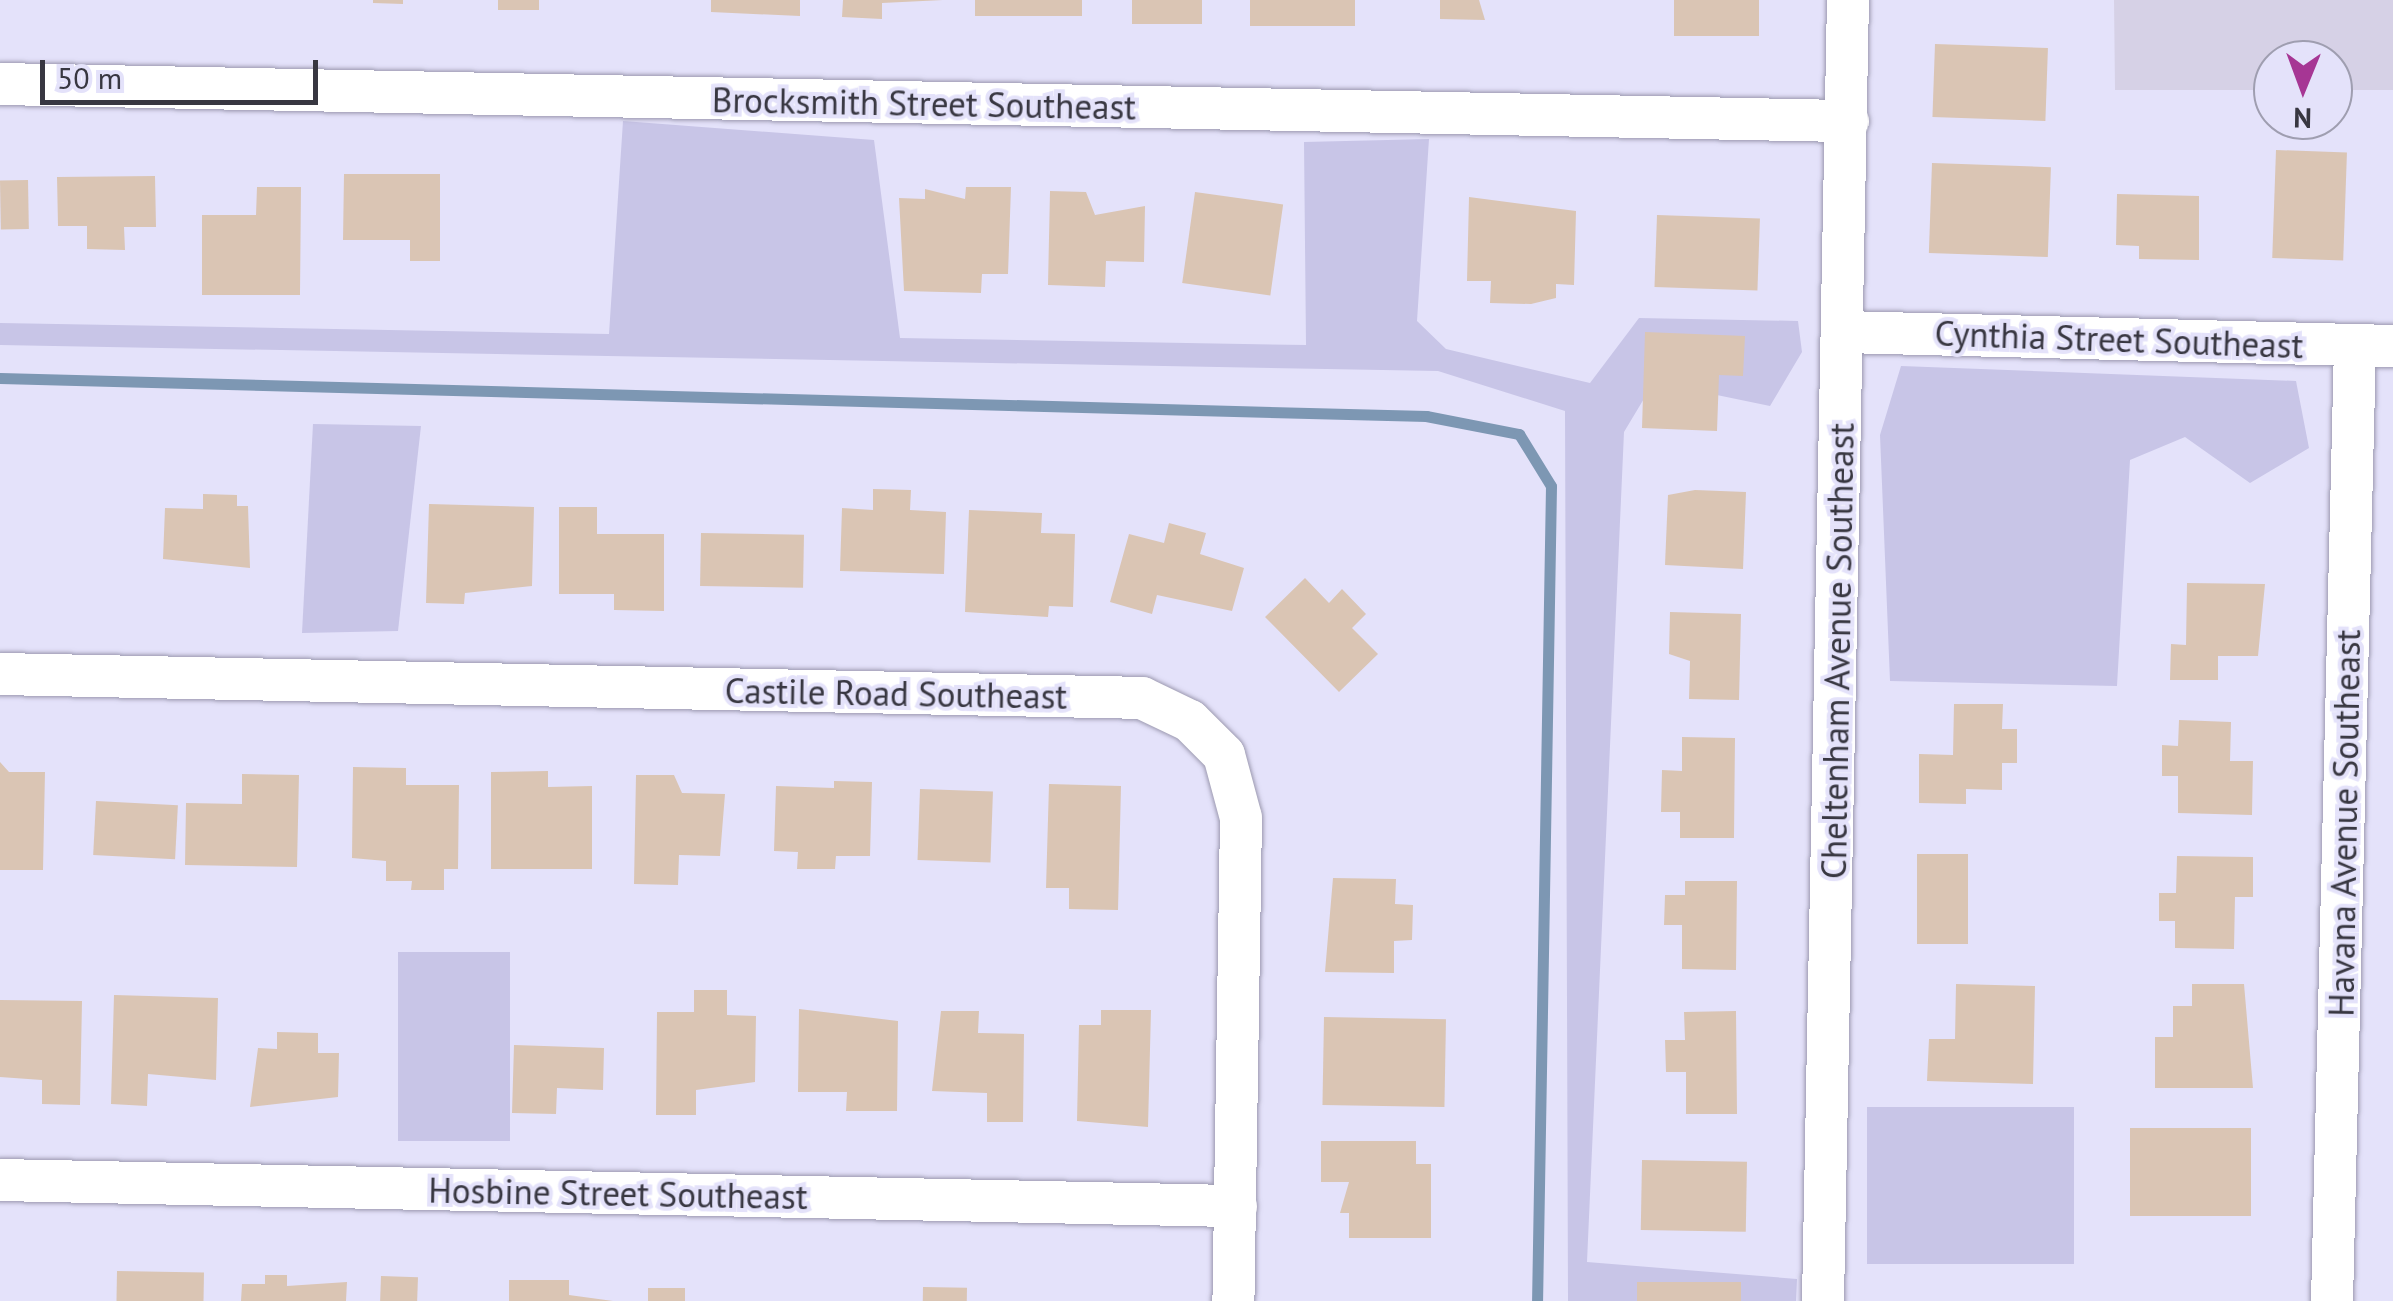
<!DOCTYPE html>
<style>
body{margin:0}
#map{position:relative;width:2393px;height:1301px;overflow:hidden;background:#e4e2fa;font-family:"PT Sans",sans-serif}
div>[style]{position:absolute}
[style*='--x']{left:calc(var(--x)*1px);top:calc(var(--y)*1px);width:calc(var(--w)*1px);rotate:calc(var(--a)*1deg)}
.commercial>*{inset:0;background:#d6d1e6}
.green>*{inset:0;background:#c8c5e7;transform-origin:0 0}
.stream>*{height:11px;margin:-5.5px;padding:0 5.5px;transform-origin:5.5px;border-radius:5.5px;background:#7d97b3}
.building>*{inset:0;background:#dac5b4;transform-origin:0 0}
.roads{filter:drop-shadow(0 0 2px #9c99b0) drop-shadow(0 0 2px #9c99b0)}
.minor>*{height:42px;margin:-21px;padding:0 21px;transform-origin:21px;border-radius:21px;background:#fff}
span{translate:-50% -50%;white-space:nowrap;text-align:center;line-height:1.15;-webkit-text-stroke:8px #e4e2fa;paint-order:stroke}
.street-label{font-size:35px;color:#383741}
.north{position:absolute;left:2253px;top:40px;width:100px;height:100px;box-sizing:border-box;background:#e4e2fa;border:2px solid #9f9eb0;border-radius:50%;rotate:181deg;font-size:28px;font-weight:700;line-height:40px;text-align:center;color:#383741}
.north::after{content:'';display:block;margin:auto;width:35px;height:45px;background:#a63694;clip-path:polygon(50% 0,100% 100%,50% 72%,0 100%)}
.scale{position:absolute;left:40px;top:60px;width:278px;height:45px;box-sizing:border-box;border:5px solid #383741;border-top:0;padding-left:12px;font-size:30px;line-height:35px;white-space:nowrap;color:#383741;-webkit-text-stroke:8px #e4e2fa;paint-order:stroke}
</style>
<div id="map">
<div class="commercial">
<i style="clip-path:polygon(2114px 0,2393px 0,2393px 90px,2333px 90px,2333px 60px,2273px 60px,2273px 90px,2115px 90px)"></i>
</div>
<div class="green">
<i style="clip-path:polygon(623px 121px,874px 140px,900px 338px,1306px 345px,1304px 142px,1429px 139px,1417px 321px,1446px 349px,1590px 383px,1639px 318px,1798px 321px,1802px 352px,1770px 406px,1654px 382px,1624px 432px,1587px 1262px,1797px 1279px,1796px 1301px,1568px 1301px,1565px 411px,1438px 371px,0 345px,0 323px,609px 334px)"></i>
<i style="clip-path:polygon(1901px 366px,2296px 381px,2309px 448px,2250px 483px,2185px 437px,2130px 460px,2117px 686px,1890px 681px,1880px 435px)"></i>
<i style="clip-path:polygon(313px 424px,421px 426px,398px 631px,302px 633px)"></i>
<i style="left:398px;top:952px;width:112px;height:189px"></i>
<i style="left:1867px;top:1107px;width:207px;height:157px"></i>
</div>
<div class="stream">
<i style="--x:0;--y:378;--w:1427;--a:1.53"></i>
<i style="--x:1426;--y:416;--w:95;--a:11"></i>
<i style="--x:1519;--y:434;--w:61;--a:58.4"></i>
<i style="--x:1551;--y:486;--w:815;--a:90.98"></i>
</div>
<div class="building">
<i style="clip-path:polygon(373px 0,403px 0,403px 4px,373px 3px)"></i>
<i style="left:498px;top:0;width:41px;height:10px"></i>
<i style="clip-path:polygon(711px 0,800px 0,800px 16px,711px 12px)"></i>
<i style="clip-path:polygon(843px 0,943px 0,882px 3px,882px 19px,842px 17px)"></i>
<i style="left:975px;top:0;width:107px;height:16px"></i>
<i style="left:1132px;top:0;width:70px;height:24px"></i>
<i style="left:1250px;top:0;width:105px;height:26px"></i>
<i style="clip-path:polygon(1440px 0,1479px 0,1485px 20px,1440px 19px)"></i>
<i style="left:1674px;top:0;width:85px;height:36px"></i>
<i style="left:1935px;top:44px;width:113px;height:73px;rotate:2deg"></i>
<i style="left:2276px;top:150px;width:71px;height:108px;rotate:2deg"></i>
<i style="left:1932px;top:163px;width:119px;height:90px;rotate:2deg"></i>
<i style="clip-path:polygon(344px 174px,440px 174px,440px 261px,410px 261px,410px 240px,343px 240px)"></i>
<i style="clip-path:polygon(155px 176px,156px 227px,124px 227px,125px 250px,87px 249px,87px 226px,58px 226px,57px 177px)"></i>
<i style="left:28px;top:180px;width:49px;height:28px;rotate:89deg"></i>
<i style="clip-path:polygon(257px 187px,301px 187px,300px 295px,202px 295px,202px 215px,256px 215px)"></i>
<i style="clip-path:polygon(966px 187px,1011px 187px,1008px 274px,982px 274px,981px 293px,904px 291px,899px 198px,925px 199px,925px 189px,965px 199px)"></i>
<i style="clip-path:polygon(1050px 191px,1086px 192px,1095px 215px,1145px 206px,1144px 262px,1106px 261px,1105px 287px,1048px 285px)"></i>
<i style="left:1195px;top:192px;width:89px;height:92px;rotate:8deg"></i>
<i style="clip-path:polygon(2117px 194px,2199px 196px,2199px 260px,2139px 259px,2139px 246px,2116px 245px)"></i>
<i style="clip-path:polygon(1469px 197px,1576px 211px,1574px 285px,1556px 284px,1556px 298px,1531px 304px,1490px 303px,1491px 281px,1467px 281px)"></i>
<i style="left:1657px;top:215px;width:103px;height:72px;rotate:2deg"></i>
<i style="clip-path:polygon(1645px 332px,1745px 336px,1743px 376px,1719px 375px,1717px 431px,1642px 428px)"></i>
<i style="clip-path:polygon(873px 489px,911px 490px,910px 510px,946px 512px,944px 574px,840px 571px,842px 508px,873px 510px)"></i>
<i style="clip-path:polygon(1695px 490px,1746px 492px,1743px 569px,1665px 565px,1668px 495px)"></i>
<i style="clip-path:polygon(203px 494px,237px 495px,237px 506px,248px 506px,250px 568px,163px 559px,165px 508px,203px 509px)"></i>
<i style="clip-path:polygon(429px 504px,534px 507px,532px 586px,465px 593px,464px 604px,426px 603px)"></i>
<i style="clip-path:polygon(559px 507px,597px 507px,597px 534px,664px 534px,664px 611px,614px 610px,614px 594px,559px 594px)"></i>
<i style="clip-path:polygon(969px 510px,1042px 513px,1041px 533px,1075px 534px,1073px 607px,1049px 606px,1048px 617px,965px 612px)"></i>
<i style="clip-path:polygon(1169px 523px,1206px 533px,1200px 554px,1244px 568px,1232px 611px,1157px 595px,1152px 614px,1110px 602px,1129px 534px,1164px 543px)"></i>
<i style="left:701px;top:533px;width:103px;height:53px;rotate:1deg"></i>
<i style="clip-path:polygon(1305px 578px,1329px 603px,1342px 589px,1366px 614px,1352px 628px,1378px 654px,1339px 692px,1265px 617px)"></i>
<i style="clip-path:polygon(2187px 583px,2265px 584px,2258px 656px,2218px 656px,2218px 680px,2170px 680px,2171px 644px,2186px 645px)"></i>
<i style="clip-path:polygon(1670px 612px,1741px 614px,1739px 700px,1689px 699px,1690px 661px,1669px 654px)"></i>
<i style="clip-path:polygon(1954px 704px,2003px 704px,2002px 729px,2017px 729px,2017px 763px,2002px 763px,2002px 790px,1966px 789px,1966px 804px,1919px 803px,1919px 754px,1953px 755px)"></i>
<i style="clip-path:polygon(2179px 720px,2231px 722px,2230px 761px,2253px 761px,2252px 815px,2178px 813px,2178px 776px,2162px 776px,2162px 745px,2178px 746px)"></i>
<i style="clip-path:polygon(1682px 737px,1735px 738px,1734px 838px,1680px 838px,1680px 812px,1661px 812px,1662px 770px,1682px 771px)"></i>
<i style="clip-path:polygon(0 762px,9px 772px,45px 772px,43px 870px,0 870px)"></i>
<i style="clip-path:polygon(353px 767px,406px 768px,406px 785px,459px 785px,458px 869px,444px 869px,444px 890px,411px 890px,412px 881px,386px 881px,386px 861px,352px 858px)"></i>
<i style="clip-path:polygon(548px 771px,548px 787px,592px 786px,592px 869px,491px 869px,491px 772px)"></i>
<i style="clip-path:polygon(242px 774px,299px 775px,297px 867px,185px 865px,186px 803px,242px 804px)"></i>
<i style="clip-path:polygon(636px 775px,674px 775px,682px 793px,725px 794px,720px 856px,679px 855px,678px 885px,634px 884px)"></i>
<i style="clip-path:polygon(834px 781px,872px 782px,870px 856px,836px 856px,835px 869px,797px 869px,798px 852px,774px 851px,776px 786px,834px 788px)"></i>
<i style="clip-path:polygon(1049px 784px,1121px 786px,1118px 910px,1069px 909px,1069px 888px,1046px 888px)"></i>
<i style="left:920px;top:789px;width:73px;height:71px;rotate:2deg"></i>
<i style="left:96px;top:801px;width:82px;height:54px;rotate:3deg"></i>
<i style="left:1917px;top:854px;width:51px;height:90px"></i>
<i style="clip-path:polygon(2177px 856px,2253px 857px,2253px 897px,2235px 897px,2234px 949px,2175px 948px,2175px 921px,2159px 921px,2159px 893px,2176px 893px)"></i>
<i style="clip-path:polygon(1333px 878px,1396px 879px,1395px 904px,1413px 905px,1412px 940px,1394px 941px,1394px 973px,1325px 972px)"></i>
<i style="clip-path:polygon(1685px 881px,1737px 881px,1736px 970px,1682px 969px,1682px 925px,1664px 925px,1665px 895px,1685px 895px)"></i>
<i style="clip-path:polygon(1956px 984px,2035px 986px,2033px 1084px,1927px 1081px,1929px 1039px,1955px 1039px)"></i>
<i style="clip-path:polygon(2192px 984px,2244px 984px,2253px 1088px,2155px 1088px,2155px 1037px,2173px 1037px,2173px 1006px,2192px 1006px)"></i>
<i style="clip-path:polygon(694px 990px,727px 990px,727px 1015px,756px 1016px,755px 1082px,696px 1090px,696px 1115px,656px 1115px,657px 1012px,694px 1012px)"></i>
<i style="clip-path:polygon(114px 995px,218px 998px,216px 1080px,148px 1074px,147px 1106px,111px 1104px)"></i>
<i style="clip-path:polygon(0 1000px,82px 1001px,80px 1105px,42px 1104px,42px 1080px,0 1077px)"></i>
<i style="clip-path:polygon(799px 1009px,898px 1021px,897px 1111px,846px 1111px,847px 1092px,798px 1092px)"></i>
<i style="clip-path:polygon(1101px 1010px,1151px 1010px,1148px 1127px,1077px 1121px,1079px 1025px,1101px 1025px)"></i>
<i style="clip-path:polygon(941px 1011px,979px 1011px,978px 1033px,1024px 1034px,1023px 1122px,987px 1122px,987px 1093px,932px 1091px)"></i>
<i style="clip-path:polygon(1736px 1011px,1737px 1114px,1686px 1114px,1686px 1072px,1666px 1072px,1665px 1040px,1685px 1040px,1684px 1012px)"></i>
<i style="left:1324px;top:1017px;width:122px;height:88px;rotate:1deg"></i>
<i style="clip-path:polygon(277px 1032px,318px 1033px,318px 1053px,339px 1053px,338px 1097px,250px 1107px,258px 1048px,277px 1049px)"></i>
<i style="clip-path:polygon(514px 1045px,604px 1048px,603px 1090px,557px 1088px,556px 1114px,512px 1113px)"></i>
<i style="left:2130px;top:1128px;width:121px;height:88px"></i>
<i style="clip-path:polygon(1321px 1141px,1416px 1141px,1416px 1164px,1431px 1164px,1431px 1238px,1349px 1238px,1349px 1213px,1340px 1213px,1349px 1182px,1321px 1182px)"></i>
<i style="left:1642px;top:1160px;width:105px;height:70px;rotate:1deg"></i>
<i style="left:117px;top:1271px;width:87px;height:30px;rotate:1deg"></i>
<i style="clip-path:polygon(265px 1275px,287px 1275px,287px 1286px,347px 1282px,346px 1301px,241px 1301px,242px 1284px,265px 1284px)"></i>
<i style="left:381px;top:1276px;width:37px;height:25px;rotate:2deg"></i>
<i style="clip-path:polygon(509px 1280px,569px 1280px,569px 1295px,613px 1301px,509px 1301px)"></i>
<i style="left:1637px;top:1282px;width:104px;height:19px"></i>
<i style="left:923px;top:1287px;width:44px;height:14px;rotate:1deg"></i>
<i style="left:648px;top:1288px;width:37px;height:13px"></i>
</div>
<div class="roads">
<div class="minor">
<i style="--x:0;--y:84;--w:1848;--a:1.15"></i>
<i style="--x:1844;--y:332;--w:549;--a:1.46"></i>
<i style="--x:0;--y:674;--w:1142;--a:1.2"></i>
<i style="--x:1142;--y:698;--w:53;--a:25.6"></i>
<i style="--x:1190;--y:721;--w:48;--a:45"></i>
<i style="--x:1224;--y:755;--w:65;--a:74.9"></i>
<i style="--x:1241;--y:818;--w:483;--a:90.9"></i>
<i style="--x:0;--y:1180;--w:1236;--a:1.21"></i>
<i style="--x:1823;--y:1301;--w:1301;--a:-88.9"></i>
<i style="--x:2332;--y:1301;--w:955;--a:-88.62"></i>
</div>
</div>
<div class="street-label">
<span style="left:924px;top:103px;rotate:1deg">Brocksmith Street Southeast</span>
<span style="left:2119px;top:339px;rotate:2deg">Cynthia Street Southeast</span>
<span style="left:1837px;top:651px;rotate:-89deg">Cheltenham Avenue Southeast</span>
<span style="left:896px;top:693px;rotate:1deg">Castile Road Southeast</span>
<span style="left:2344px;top:823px;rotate:-89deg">Havana Avenue Southeast</span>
<span style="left:618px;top:1193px;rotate:1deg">Hosbine Street Southeast</span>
</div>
<div class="north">N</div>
<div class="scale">50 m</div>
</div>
